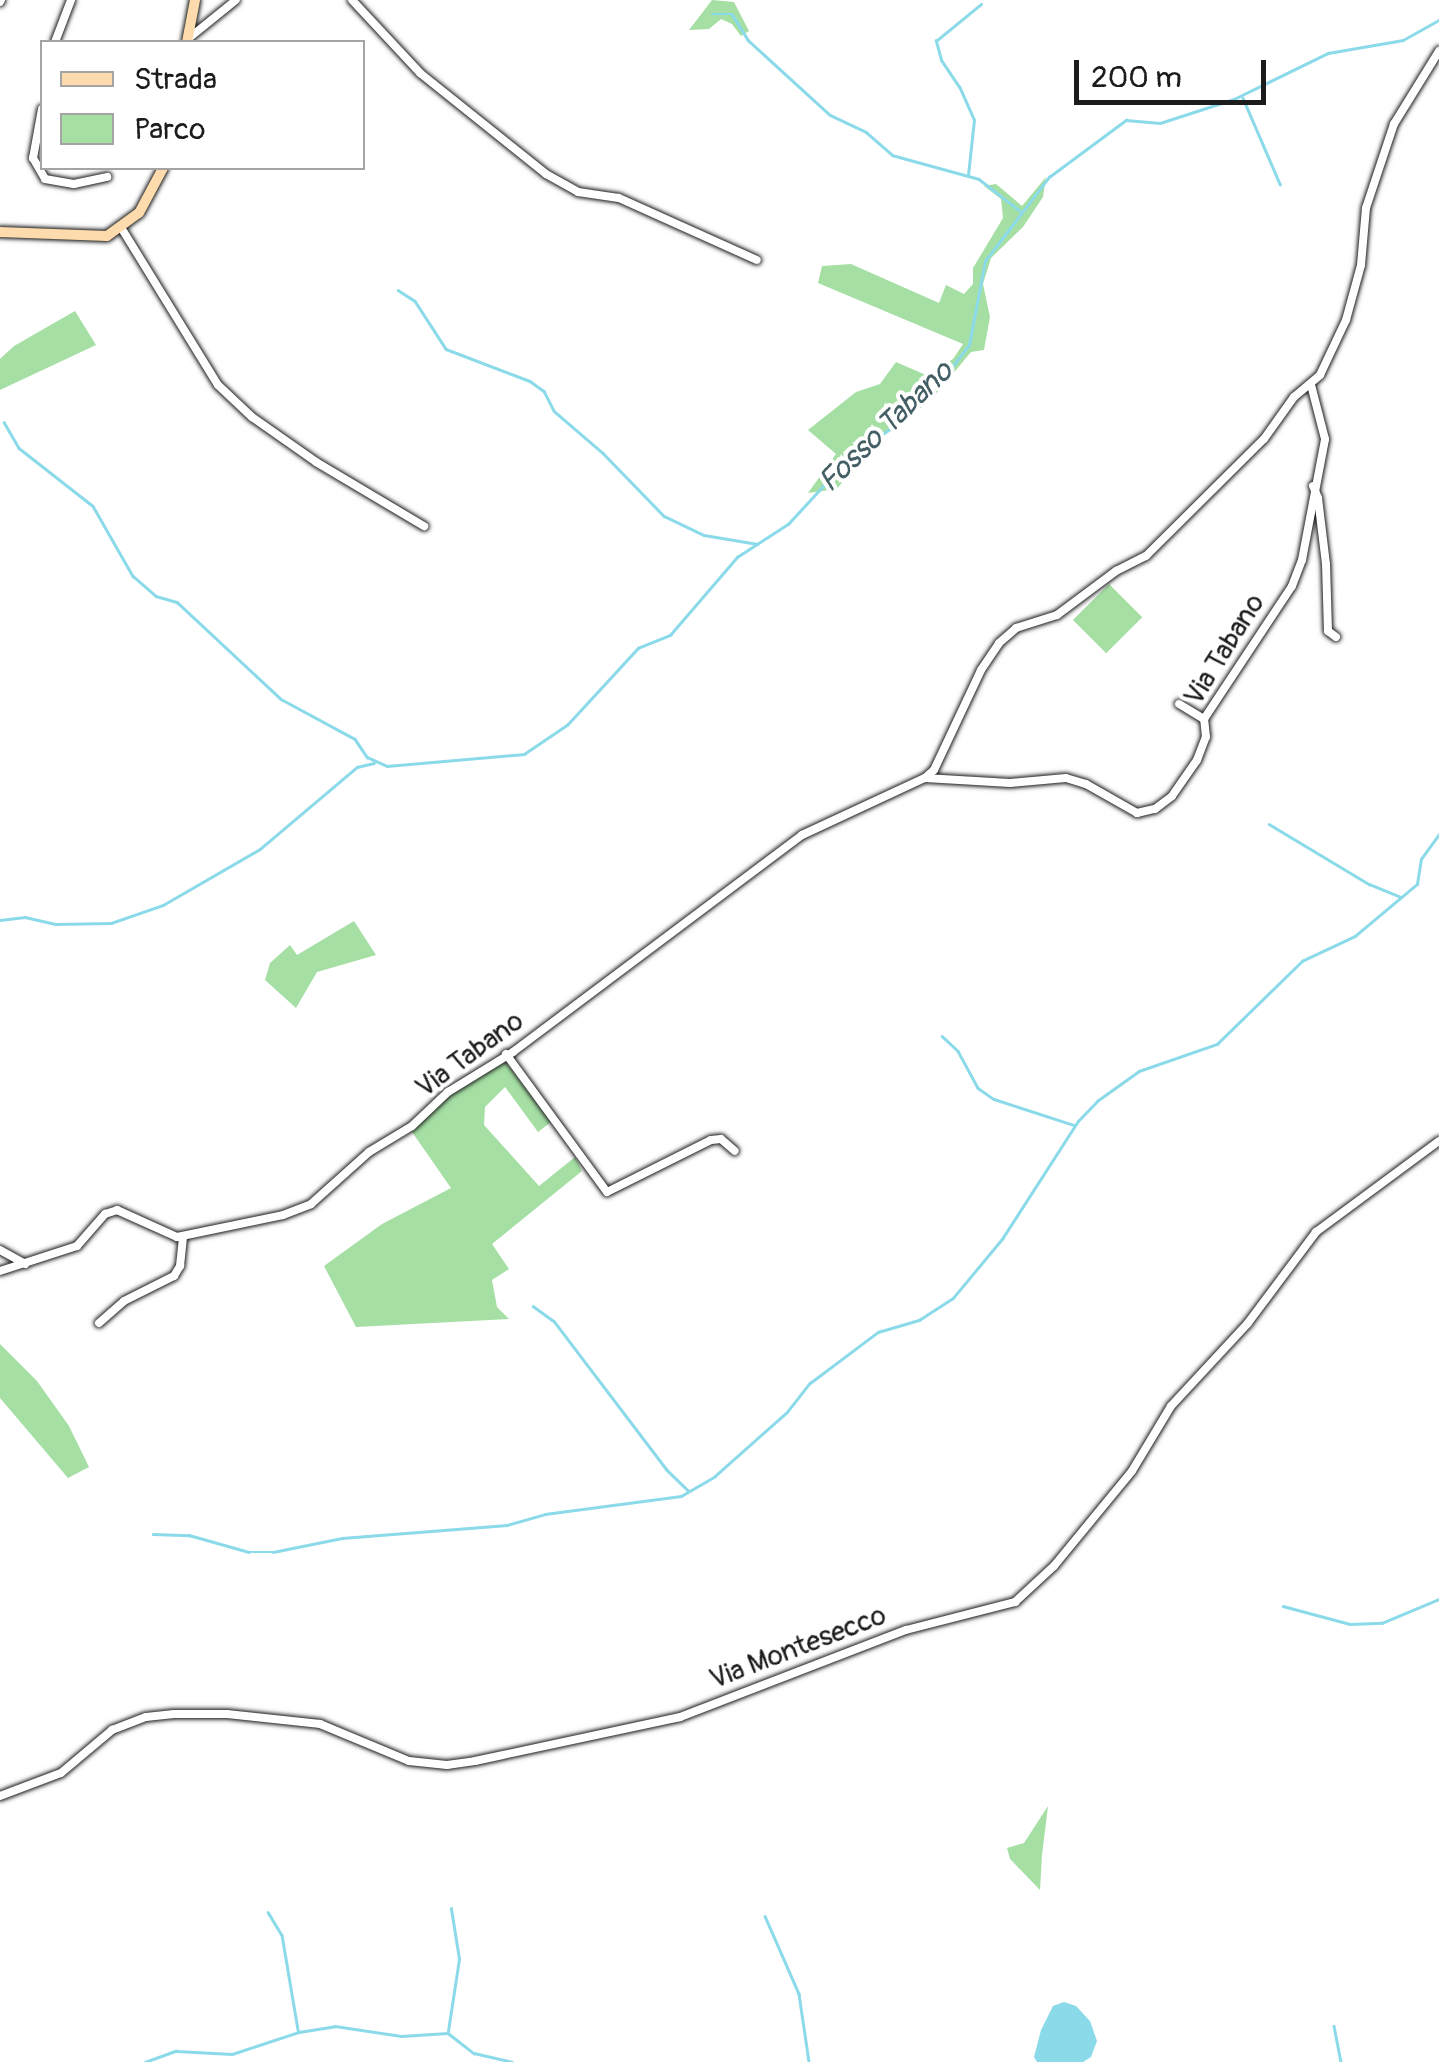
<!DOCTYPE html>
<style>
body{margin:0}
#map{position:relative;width:1439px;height:2062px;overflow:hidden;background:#fff;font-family:Pangolin,sans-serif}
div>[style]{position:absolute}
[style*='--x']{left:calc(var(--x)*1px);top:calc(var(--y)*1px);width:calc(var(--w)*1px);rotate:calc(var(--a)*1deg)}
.green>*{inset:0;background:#a5dfa4;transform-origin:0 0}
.water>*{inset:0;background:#8bdae9}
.stream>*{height:2.5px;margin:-1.25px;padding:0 1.25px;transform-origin:1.25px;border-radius:1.25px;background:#8bdae9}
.roads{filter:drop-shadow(0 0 2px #1c1c1c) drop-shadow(0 0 2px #1c1c1c)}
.minor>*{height:8px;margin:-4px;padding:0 4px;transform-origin:4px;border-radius:4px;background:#fff}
.major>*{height:10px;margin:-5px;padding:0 5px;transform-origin:5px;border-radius:5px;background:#fedbac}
span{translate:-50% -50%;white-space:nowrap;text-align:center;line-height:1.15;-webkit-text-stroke:8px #fff;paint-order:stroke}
.street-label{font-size:28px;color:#1c1c1c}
.water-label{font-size:30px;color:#435e64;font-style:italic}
.legend{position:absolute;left:40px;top:40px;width:325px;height:130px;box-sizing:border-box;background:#fff;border:2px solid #a4a4a4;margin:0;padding:12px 18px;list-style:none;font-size:30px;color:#1c1c1c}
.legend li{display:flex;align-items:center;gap:20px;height:50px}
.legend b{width:50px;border:2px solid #a4a4a4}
.scale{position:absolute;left:1074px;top:60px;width:192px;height:45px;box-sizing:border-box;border:5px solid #1c1c1c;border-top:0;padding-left:12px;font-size:30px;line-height:35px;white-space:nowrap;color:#1c1c1c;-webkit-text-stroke:8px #fff;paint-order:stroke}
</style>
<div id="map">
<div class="green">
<i style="clip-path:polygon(712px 0,734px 2px,749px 31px,741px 36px,732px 24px,721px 19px,709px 29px,689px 30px)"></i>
<i style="clip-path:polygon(1046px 177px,1043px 197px,1023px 227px,991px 258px,983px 284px,990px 317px,984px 350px,971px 352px,931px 400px,868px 448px,837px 489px,808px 493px,836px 454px,808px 430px,856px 392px,880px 384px,896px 362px,926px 375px,953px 359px,963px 344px,818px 283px,822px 266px,851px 264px,939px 303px,946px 285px,964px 294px,973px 284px,973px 268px,1003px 218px,1001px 199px,984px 186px,996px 184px,1022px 206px)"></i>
<i style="clip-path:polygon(75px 311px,96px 345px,0 390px,0 359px,14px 346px)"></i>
<i style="left:1109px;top:584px;width:47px;height:51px;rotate:45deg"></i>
<i style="clip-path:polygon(354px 921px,376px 955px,317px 972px,296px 1008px,265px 980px,270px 963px,290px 945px,297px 955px)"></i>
<i style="clip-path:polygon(504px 1060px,551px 1122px,538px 1132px,505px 1087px,485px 1107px,484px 1125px,539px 1186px,575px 1157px,582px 1171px,492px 1244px,509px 1269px,492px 1280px,497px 1307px,509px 1319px,356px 1327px,324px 1266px,382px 1224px,451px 1188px,412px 1132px,452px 1091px)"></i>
<i style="clip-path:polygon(0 1344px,37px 1381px,69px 1426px,89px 1467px,68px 1478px,0 1398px)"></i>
<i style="clip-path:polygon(1048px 1806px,1042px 1855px,1040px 1890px,1010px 1859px,1007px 1848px,1024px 1843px)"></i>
</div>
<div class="water">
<i style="clip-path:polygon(1064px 2002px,1076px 2006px,1090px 2021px,1097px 2041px,1091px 2057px,1083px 2062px,1037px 2062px,1034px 2057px,1041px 2030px,1053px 2006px)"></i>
</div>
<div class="stream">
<i style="--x:712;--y:14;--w:20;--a:0"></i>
<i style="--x:732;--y:14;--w:31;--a:58"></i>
<i style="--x:748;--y:40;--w:111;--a:42.4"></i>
<i style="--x:830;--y:115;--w:40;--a:25"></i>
<i style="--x:866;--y:132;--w:35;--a:41"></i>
<i style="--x:892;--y:155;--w:90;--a:15.4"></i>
<i style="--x:979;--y:179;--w:51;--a:37.8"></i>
<i style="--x:1243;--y:98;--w:94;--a:66.7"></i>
<i style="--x:968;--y:175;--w:55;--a:-83.8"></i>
<i style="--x:974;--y:120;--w:36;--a:-114"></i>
<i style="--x:959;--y:87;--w:32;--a:-124"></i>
<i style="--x:941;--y:60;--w:20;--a:-105"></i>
<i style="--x:936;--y:41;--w:58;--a:-39.4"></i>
<i style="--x:398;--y:290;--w:20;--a:33"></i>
<i style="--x:415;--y:301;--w:57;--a:57.1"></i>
<i style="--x:446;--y:349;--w:90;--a:20.9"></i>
<i style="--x:530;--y:381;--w:17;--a:36"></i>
<i style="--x:544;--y:391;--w:22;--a:63"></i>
<i style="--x:554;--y:411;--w:65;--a:40.6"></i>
<i style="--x:603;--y:453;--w:88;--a:45.9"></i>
<i style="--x:664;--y:516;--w:44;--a:25.4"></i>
<i style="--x:704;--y:535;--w:54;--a:9.6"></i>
<i style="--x:4;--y:422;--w:30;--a:60"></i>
<i style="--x:19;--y:448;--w:94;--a:38.1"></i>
<i style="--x:93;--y:506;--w:81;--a:60.3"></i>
<i style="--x:133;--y:576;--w:30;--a:41"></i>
<i style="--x:156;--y:596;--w:22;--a:16"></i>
<i style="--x:177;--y:602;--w:142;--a:43"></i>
<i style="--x:281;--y:699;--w:84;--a:28.4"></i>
<i style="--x:355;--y:739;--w:22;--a:56"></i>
<i style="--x:367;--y:757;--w:22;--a:24"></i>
<i style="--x:387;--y:766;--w:138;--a:-5"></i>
<i style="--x:524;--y:754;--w:52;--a:-34"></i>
<i style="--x:567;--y:725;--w:105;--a:-47.3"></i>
<i style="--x:638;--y:648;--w:35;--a:-22"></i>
<i style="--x:670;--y:635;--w:103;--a:-49.3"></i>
<i style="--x:737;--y:557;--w:61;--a:-32.9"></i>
<i style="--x:788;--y:524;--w:93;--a:-47.2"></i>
<i style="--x:851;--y:456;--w:61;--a:-35"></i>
<i style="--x:901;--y:421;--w:50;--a:-44.2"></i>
<i style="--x:937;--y:386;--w:52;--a:-52"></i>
<i style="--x:969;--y:345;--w:86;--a:-79.2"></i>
<i style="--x:985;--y:261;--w:106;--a:-52.7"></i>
<i style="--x:1049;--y:177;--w:96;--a:-36.5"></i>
<i style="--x:1126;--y:120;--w:34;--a:5"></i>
<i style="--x:1160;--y:123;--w:78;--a:-18"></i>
<i style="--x:1234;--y:99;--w:105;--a:-26.1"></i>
<i style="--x:1328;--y:53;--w:76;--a:-9.8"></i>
<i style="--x:1403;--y:40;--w:41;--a:-29.1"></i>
<i style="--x:1269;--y:824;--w:117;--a:31"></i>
<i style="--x:1369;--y:884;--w:35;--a:22"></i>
<i style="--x:0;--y:920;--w:25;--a:-7"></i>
<i style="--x:25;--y:917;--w:32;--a:13"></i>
<i style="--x:56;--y:924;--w:55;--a:-1"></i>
<i style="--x:111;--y:923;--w:55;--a:-19.1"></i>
<i style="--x:163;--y:905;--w:112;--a:-30"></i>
<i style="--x:260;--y:849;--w:127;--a:-40.2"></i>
<i style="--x:357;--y:767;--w:17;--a:-13"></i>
<i style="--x:942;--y:1036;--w:22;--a:43"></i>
<i style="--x:958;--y:1051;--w:42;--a:61.6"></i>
<i style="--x:978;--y:1088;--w:19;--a:35"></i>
<i style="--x:994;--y:1099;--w:84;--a:18"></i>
<i style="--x:533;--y:1306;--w:26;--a:36"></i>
<i style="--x:554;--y:1321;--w:187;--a:52.8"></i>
<i style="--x:667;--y:1470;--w:30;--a:44"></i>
<i style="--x:153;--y:1534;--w:36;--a:2"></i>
<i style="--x:189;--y:1535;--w:62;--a:15.8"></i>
<i style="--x:249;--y:1552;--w:24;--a:0"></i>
<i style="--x:273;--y:1552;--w:70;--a:-11.5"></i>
<i style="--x:342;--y:1538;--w:166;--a:-4.5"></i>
<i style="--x:507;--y:1525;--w:40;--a:-16"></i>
<i style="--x:545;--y:1514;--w:137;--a:-7.5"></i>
<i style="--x:681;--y:1496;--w:39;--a:-30"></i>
<i style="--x:715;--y:1476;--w:96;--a:-41.6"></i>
<i style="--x:787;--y:1412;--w:37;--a:-52"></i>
<i style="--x:810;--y:1383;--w:85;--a:-36.9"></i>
<i style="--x:878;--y:1332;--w:43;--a:-16.3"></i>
<i style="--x:919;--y:1320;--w:40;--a:-32.9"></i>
<i style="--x:953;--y:1298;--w:77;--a:-50.3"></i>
<i style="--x:1002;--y:1239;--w:140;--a:-57.2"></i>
<i style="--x:1078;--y:1121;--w:28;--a:-46"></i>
<i style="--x:1097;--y:1101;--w:52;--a:-35.5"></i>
<i style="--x:1139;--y:1071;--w:83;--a:-19.1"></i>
<i style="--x:1217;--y:1044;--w:119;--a:-44.3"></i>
<i style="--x:1302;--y:961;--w:59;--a:-25.3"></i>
<i style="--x:1355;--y:936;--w:81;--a:-40"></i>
<i style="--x:1417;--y:884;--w:25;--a:-81"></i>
<i style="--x:1421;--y:859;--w:31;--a:-54"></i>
<i style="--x:1283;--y:1606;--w:69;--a:15"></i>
<i style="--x:1350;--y:1624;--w:32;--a:-2"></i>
<i style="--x:1382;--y:1623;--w:62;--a:-22.8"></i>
<i style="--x:268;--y:1912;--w:27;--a:59"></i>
<i style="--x:282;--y:1935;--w:96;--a:80.4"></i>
<i style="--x:765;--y:1916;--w:85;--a:66.4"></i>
<i style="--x:799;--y:1994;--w:69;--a:81.6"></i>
<i style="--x:1334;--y:2026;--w:37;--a:79"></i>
<i style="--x:448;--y:2031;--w:73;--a:-81.3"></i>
<i style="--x:459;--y:1959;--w:51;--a:-99.1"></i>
<i style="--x:145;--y:2062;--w:33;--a:-20"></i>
<i style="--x:176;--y:2051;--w:56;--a:3.1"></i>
<i style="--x:232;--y:2054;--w:71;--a:-18.2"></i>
<i style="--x:299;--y:2032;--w:36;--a:-9"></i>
<i style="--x:335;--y:2026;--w:67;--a:8.6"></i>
<i style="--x:401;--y:2036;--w:47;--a:-3.7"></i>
<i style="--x:448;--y:2033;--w:33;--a:38"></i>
<i style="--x:474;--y:2053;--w:39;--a:13"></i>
</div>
<div class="roads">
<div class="minor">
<i style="--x:352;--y:0;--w:100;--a:47"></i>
<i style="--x:420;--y:73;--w:161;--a:38.7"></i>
<i style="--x:546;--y:174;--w:37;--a:29"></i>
<i style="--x:578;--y:192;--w:41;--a:8.3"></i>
<i style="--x:619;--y:198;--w:151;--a:24.2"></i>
<i style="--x:0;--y:2;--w:2;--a:-63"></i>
<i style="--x:189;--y:38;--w:60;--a:-39"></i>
<i style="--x:55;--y:42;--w:45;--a:-69.1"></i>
<i style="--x:42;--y:109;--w:50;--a:100.4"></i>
<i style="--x:33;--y:158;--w:24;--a:60"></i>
<i style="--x:45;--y:179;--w:29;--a:10"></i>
<i style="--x:74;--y:184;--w:34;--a:-12"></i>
<i style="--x:122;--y:229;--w:183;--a:58.4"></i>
<i style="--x:218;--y:385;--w:47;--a:43.3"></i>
<i style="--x:252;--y:417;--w:78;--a:35.1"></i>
<i style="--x:316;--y:462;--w:126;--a:30.7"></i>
<i style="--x:1313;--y:486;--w:13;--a:67"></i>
<i style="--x:1318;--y:498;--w:66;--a:83.1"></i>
<i style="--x:1326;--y:564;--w:67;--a:88.3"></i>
<i style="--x:1328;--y:631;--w:10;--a:37"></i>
<i style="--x:1179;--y:704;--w:29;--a:31"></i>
<i style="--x:925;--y:778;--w:85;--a:3.4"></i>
<i style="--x:1010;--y:783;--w:56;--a:-5.1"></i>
<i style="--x:1066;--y:778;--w:21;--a:17"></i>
<i style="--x:1086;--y:784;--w:59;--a:29.6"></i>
<i style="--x:1137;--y:813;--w:18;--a:-13"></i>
<i style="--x:1155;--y:809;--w:21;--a:-37"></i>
<i style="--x:1172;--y:796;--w:44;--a:-55.2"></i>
<i style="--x:1197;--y:760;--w:25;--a:-69"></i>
<i style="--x:1206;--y:737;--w:18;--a:-96"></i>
<i style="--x:1204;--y:719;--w:159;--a:-56.5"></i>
<i style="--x:1292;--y:586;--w:28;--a:-69"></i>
<i style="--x:1302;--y:560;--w:123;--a:-79.2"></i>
<i style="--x:1325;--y:439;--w:56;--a:-104.5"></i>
<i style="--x:506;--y:1054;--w:171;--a:53.8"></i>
<i style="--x:607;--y:1192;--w:116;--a:-26.6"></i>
<i style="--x:711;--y:1140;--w:10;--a:-6"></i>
<i style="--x:721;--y:1139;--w:18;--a:41"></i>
<i style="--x:0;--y:1250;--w:29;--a:29"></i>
<i style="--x:0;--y:1271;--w:81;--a:-18"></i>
<i style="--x:77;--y:1246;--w:43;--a:-48.8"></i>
<i style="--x:105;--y:1214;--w:13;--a:-18"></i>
<i style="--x:117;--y:1210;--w:66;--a:24.2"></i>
<i style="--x:177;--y:1237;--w:108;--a:-11.7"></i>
<i style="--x:283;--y:1215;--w:30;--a:-21"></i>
<i style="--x:311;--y:1204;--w:78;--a:-41.9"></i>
<i style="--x:369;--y:1152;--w:50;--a:-31.2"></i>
<i style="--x:412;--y:1126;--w:50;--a:-43.4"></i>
<i style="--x:448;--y:1092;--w:76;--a:-31.6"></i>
<i style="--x:513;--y:1052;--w:361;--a:-36.9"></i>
<i style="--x:802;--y:835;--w:136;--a:-24.9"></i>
<i style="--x:925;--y:778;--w:12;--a:-42"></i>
<i style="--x:934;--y:770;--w:110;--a:-64.8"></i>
<i style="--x:981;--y:670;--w:32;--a:-56"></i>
<i style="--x:999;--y:643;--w:23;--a:-41"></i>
<i style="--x:1016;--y:628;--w:43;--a:-17.6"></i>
<i style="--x:1057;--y:615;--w:74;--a:-36.7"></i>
<i style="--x:1116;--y:571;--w:34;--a:-27"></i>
<i style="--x:1146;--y:556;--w:166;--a:-44.8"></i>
<i style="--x:1264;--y:439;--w:52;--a:-54.5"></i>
<i style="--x:1294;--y:397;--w:34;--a:-40"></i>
<i style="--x:1320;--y:375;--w:61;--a:-64.7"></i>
<i style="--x:1346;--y:320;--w:57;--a:-74.7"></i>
<i style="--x:1361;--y:265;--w:57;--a:-85"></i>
<i style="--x:1366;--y:208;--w:89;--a:-71.6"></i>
<i style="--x:1394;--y:124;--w:86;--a:-58.3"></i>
<i style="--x:99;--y:1323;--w:33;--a:-41"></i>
<i style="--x:124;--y:1301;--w:56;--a:-26.6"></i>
<i style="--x:174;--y:1276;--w:12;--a:-59"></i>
<i style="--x:180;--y:1266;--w:30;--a:-84"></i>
<i style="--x:0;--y:1796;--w:65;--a:-20.7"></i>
<i style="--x:61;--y:1773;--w:67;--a:-40.1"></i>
<i style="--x:112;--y:1730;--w:36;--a:-21"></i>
<i style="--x:146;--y:1717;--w:28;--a:-6"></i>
<i style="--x:174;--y:1714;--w:53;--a:0"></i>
<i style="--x:227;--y:1714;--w:94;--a:6.1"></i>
<i style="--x:320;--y:1724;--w:96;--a:22.6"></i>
<i style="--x:409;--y:1761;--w:38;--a:6"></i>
<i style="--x:447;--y:1765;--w:28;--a:-8"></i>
<i style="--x:475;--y:1761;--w:210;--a:-12.1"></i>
<i style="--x:680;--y:1717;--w:242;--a:-21.1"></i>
<i style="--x:906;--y:1630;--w:113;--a:-14.4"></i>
<i style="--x:1015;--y:1602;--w:53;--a:-42.7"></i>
<i style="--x:1054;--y:1566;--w:123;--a:-50.6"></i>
<i style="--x:1132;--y:1471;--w:76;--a:-59"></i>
<i style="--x:1171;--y:1406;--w:113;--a:-47.1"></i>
<i style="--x:1248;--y:1323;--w:114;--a:-53.2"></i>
<i style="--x:1316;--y:1232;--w:153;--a:-36.5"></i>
</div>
<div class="major">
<i style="--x:187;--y:42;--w:43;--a:-79.2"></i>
<i style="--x:0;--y:232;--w:107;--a:2.1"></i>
<i style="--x:107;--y:236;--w:39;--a:-36"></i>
<i style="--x:139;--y:213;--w:51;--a:-61.9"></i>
</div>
</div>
<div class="street-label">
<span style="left:1225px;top:650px;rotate:-58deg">Via Tabano</span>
<span style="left:470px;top:1055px;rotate:-36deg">Via Tabano</span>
<span style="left:798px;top:1648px;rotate:-21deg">Via Montesecco</span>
</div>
<div class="water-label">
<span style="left:886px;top:427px;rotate:-44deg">Fosso Tabano</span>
</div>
<ul class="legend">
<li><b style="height:12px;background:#fedbac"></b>Strada</li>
<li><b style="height:28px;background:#a5dfa4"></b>Parco</li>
</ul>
<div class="scale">200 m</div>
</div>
